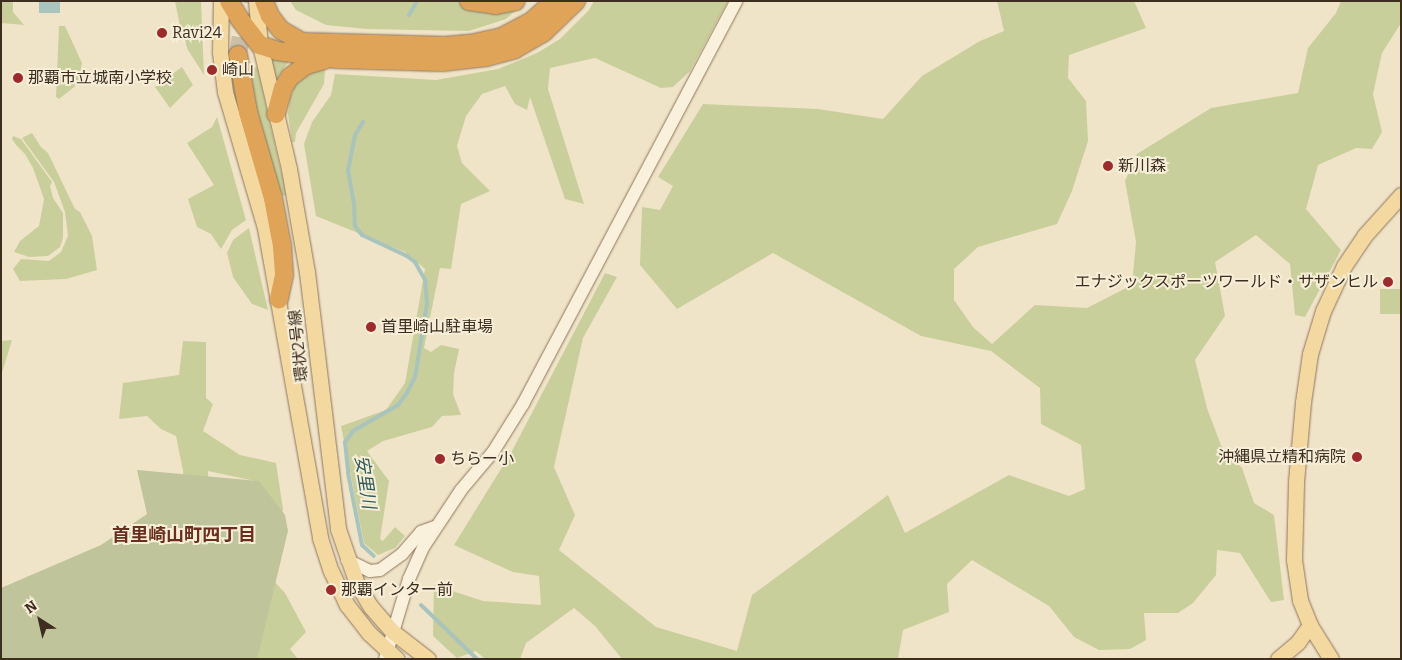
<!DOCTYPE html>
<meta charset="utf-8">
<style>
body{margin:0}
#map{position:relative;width:1402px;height:660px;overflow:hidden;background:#f0e4c8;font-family:Bitter,"Noto Sans JP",serif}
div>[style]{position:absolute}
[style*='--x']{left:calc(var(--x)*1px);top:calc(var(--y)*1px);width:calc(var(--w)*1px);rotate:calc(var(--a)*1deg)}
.green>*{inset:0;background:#c9cf9b;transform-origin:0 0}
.cemetery>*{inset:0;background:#bfc49a}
.water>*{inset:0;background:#a9c4bc;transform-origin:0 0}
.stream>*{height:4px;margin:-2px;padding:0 2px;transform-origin:2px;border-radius:2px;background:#a9c4bc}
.highway-tunnel>*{height:18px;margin-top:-9px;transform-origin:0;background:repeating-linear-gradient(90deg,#ccc0a6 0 18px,transparent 0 27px)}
.roads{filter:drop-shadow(0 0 1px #8d765c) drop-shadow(0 0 1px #8d765c)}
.minor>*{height:12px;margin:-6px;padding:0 6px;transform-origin:6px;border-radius:6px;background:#faf1dc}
.major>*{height:15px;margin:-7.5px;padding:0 7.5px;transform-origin:7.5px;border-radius:7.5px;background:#f3d9a0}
.highway>*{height:18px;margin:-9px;padding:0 9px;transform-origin:9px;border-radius:9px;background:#e0a458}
.dots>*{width:14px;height:14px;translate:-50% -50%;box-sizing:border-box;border:2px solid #f7eed8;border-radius:50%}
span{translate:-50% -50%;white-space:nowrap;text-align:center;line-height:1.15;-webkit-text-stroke:4px #f7eed8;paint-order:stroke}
.poi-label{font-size:16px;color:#3d2e20}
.left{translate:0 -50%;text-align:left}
.right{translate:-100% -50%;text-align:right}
.street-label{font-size:16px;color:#3d2e20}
.water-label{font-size:18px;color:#2f5d5a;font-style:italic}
.neighbourhood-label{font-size:18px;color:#6b2e1e;font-weight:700}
.frame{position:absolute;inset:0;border:2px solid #3d2e20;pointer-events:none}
.north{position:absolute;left:15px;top:595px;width:50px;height:50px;-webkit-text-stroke:4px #f7eed8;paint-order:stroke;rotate:325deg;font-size:14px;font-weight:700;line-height:20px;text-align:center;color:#3d2e20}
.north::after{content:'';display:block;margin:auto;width:18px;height:22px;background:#3d2e20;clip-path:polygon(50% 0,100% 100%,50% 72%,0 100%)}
</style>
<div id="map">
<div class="green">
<i style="clip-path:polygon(1px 1px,13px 1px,13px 12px,24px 25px,1px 23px)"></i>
<i style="clip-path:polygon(175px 1px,201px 1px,204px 75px,188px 50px,181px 31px)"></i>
<i style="clip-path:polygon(290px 1px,526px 1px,506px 19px,469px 31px,366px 29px,326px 25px,296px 10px)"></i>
<i style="clip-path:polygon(594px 1px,728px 1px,690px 71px,673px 87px,661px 88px,595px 58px,550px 68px,548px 89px,584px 204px,565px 199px,530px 97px,527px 110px,515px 104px,505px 86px,482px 94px,466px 116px,457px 146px,462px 163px,490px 191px,461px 204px,451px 269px,440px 268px,424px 348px,431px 352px,441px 345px,459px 349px,454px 373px,453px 394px,461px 415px,442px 416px,432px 427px,383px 441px,367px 451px,389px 481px,380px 539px,383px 541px,395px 527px,405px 536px,395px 548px,378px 555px,364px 543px,341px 426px,386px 410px,405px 383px,425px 269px,405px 252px,316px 216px,304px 144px,312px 122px,331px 95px,335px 74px,436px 80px,498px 69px,537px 53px,560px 39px,589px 10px)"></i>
<i style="clip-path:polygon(997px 1px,1134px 1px,1146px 28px,1069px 55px,1068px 78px,1086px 101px,1088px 141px,1072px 191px,1057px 224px,978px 247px,954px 269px,954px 300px,973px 327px,992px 344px,1035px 305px,1087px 308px,1132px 285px,1136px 242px,1125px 181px,1137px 154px,1211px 108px,1298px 93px,1308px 48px,1336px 13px,1341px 1px,1401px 1px,1401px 23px,1382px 53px,1373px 94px,1382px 132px,1372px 149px,1356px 148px,1318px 165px,1306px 209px,1341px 250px,1305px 317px,1295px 315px,1290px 264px,1256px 235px,1215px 262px,1225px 316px,1195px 360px,1207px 408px,1222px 448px,1242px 468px,1254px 503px,1274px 515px,1284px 600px,1271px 602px,1240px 553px,1217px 550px,1216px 575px,1193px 603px,1178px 613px,1144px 613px,1146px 640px,1130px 649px,1099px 650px,1074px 637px,1049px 606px,972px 560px,947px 584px,949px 612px,903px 630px,898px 659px,622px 659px,595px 626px,574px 608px,526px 643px,520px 659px,485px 659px,476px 651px,457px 658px,433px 636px,434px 585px,483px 601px,541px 605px,539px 576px,513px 572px,454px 545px,512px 451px,605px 273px,617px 277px,583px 338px,554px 467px,575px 515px,559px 550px,656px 627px,737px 651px,752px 595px,888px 495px,905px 533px,1009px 475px,1069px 496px,1085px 489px,1081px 445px,1041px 424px,1040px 388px,991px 351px,921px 336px,773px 253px,677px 309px,640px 265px,642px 207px,660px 210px,673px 186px,658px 177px,703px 104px,818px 109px,883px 119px,922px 76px,980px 41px,1004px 31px)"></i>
<i style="clip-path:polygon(59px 26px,65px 26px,82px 63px,78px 84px,59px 99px,56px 97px)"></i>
<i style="clip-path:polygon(269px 57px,291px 58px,274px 83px)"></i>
<i style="clip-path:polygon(182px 67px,193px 85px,170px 108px,155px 87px)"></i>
<i style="left:257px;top:67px;width:131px;height:11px;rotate:77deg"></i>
<i style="clip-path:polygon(325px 69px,324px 84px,296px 133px,295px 142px,292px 142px,288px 114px,290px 98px,295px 84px,302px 77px,314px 71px)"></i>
<i style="clip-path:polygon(217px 117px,246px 220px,232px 230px,221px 249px,211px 234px,197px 227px,188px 199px,214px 185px,187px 143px,212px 127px)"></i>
<i style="clip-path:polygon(32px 133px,41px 147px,48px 153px,75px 209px,80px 212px,92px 236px,97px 270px,66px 279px,20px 281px,13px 269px,21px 259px,49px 261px,61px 252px,68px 236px,65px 212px,54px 182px,22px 138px)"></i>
<i style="clip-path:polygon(13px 136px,21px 139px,52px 182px,50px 186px,53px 198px,63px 213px,63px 238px,60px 247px,48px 256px,29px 257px,14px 252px,20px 241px,39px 226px,44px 199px,33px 168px,25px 154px,16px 145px,12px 139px)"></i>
<i style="clip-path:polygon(249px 228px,268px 310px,252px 304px,233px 277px,227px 253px,233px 240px)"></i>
<i style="left:1380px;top:289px;width:21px;height:25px"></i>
<i style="clip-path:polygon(12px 340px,1px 376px,1px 341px)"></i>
<i style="clip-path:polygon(183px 341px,206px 342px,206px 398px,213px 404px,203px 431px,240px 455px,276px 463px,283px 509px,271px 578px,285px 593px,306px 632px,290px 649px,298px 659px,249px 659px,244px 507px,260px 482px,208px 471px,210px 535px,192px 544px,183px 471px,176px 436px,161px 429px,147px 416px,119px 419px,123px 383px,179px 375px)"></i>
</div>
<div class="cemetery">
<i style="clip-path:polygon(137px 470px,259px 481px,285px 515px,288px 531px,257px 659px,1px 659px,1px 588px,101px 545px,147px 514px)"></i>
</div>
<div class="water">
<i style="left:39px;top:1px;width:21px;height:12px"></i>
</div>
<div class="stream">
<i style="--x:409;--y:15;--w:16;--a:-60"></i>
<i style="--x:363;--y:122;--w:15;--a:122"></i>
<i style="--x:355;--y:135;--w:36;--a:101"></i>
<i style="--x:348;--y:170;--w:34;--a:80"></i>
<i style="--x:354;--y:203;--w:23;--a:88"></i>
<i style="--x:355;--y:226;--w:11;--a:52"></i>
<i style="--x:362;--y:235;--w:50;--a:25"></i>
<i style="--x:407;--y:256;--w:10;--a:37"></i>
<i style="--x:415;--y:262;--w:21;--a:61"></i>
<i style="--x:425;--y:280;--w:24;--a:85"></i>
<i style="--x:427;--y:304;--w:74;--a:99.3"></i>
<i style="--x:415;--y:377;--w:18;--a:117"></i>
<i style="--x:407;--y:393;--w:15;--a:127"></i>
<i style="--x:398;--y:405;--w:52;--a:150"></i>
<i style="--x:353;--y:431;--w:14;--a:126"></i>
<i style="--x:345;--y:442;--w:31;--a:84"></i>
<i style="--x:348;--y:473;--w:73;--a:79"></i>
<i style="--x:362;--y:545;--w:16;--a:43"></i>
<i style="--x:421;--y:605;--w:78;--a:44"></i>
</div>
<div class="highway-tunnel">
<i style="--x:238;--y:55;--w:25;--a:-81"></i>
<i style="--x:242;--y:30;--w:30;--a:-73"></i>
</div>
<div class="roads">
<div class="minor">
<i style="--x:347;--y:560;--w:25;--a:26"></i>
<i style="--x:370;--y:571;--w:10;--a:-6"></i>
<i style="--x:380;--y:570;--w:27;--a:-36"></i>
<i style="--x:402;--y:554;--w:29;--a:-49"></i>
<i style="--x:421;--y:532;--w:15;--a:-20"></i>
<i style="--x:385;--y:659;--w:84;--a:-73.3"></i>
<i style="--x:409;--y:579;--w:36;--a:-66"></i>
<i style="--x:424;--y:546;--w:67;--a:-56.5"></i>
<i style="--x:461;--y:490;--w:50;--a:-49.9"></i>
<i style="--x:493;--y:452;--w:57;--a:-58"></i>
<i style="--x:523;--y:404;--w:456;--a:-62.1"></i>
</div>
<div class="major">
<i style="--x:221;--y:1;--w:51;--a:91.1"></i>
<i style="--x:220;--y:52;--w:40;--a:82.9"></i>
<i style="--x:225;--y:92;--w:142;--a:73.6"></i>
<i style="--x:265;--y:228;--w:315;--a:79.9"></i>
<i style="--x:320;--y:538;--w:35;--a:72"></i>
<i style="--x:331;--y:571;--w:38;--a:65"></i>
<i style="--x:347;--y:605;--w:36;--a:52"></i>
<i style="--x:369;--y:633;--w:38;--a:43"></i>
<i style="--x:256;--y:1;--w:44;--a:84.8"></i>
<i style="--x:260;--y:45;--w:127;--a:76.8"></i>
<i style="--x:289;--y:169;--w:105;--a:80.1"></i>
<i style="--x:307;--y:272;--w:259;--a:83.1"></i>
<i style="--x:338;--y:529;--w:58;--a:70.9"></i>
<i style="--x:357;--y:584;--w:27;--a:59"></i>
<i style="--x:371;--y:607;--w:33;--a:49"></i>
<i style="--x:393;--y:632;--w:44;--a:37.6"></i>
<i style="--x:1278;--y:659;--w:26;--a:-40"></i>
<i style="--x:1298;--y:642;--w:21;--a:-55"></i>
<i style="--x:1331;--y:659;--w:40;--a:-122"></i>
<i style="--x:1310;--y:625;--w:27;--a:-112"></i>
<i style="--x:1300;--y:600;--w:40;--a:-98.5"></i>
<i style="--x:1294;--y:560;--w:78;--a:-88.5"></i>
<i style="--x:1296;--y:482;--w:80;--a:-85"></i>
<i style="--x:1303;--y:402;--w:49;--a:-81.7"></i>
<i style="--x:1310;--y:354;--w:45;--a:-73.2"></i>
<i style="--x:1323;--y:311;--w:50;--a:-65"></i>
<i style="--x:1344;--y:266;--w:37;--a:-56"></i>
<i style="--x:1365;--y:235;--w:54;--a:-48"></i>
</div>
<div class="highway">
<i style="--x:229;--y:1;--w:23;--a:59"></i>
<i style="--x:241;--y:21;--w:31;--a:52"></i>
<i style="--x:260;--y:45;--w:18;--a:19"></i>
<i style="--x:277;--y:51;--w:61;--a:7.6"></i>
<i style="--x:337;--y:59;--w:105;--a:1.6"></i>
<i style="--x:442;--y:62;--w:44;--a:-6.5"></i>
<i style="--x:486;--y:57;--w:30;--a:-15"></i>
<i style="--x:515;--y:49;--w:34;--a:-30"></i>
<i style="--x:544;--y:32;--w:45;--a:-44.1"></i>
<i style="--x:264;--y:1;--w:16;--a:68"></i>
<i style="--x:270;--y:16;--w:18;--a:52"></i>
<i style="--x:281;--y:30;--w:24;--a:30"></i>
<i style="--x:302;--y:42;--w:143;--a:1.6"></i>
<i style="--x:445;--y:46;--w:25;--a:-5"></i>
<i style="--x:470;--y:44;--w:33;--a:-12"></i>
<i style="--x:502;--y:37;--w:34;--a:-28"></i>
<i style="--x:532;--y:21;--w:30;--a:-42"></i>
<i style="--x:469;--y:1;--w:27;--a:8"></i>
<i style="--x:496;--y:5;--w:20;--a:-11"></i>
<i style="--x:238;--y:55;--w:58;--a:80"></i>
<i style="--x:248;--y:112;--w:90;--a:73.8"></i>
<i style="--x:273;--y:198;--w:49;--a:79.4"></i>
<i style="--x:282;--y:246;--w:29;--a:86"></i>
<i style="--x:284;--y:275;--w:25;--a:102"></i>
<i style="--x:276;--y:114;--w:27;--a:-75"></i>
<i style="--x:283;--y:88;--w:13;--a:-58"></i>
<i style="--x:290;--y:77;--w:20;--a:-37"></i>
<i style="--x:306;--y:65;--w:19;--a:-16"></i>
</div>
</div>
<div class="dots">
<i style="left:162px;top:33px;background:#9e2a2b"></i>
<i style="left:212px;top:70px;background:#9e2a2b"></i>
<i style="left:18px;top:78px;background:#9e2a2b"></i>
<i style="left:1108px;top:166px;background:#9e2a2b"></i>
<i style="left:1388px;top:282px;background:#9e2a2b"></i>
<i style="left:371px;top:327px;background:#9e2a2b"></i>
<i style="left:1357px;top:457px;background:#9e2a2b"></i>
<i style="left:440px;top:459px;background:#9e2a2b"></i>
<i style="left:331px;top:590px;background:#9e2a2b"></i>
</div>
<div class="poi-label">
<span class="left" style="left:172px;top:33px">Ravi24</span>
<span class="left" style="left:222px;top:70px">崎山</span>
<span class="left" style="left:28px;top:78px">那覇市立城南小学校</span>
<span class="left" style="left:1118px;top:166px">新川森</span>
<span class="right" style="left:1378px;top:282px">エナジックスポーツワールド・サザンヒル</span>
<span class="left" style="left:381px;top:327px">首里崎山駐車場</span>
<span class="right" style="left:1346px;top:457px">沖縄県立精和病院</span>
<span class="left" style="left:450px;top:459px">ちらー小</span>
<span class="left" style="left:341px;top:590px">那覇インター前</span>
</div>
<div class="street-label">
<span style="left:299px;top:346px;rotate:-96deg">環状2号線</span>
</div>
<div class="water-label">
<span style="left:365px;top:482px;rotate:81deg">安里川</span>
</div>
<div class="neighbourhood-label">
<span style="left:184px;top:535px">首里崎山町四丁目</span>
</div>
<div class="frame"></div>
<div class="north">N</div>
</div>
